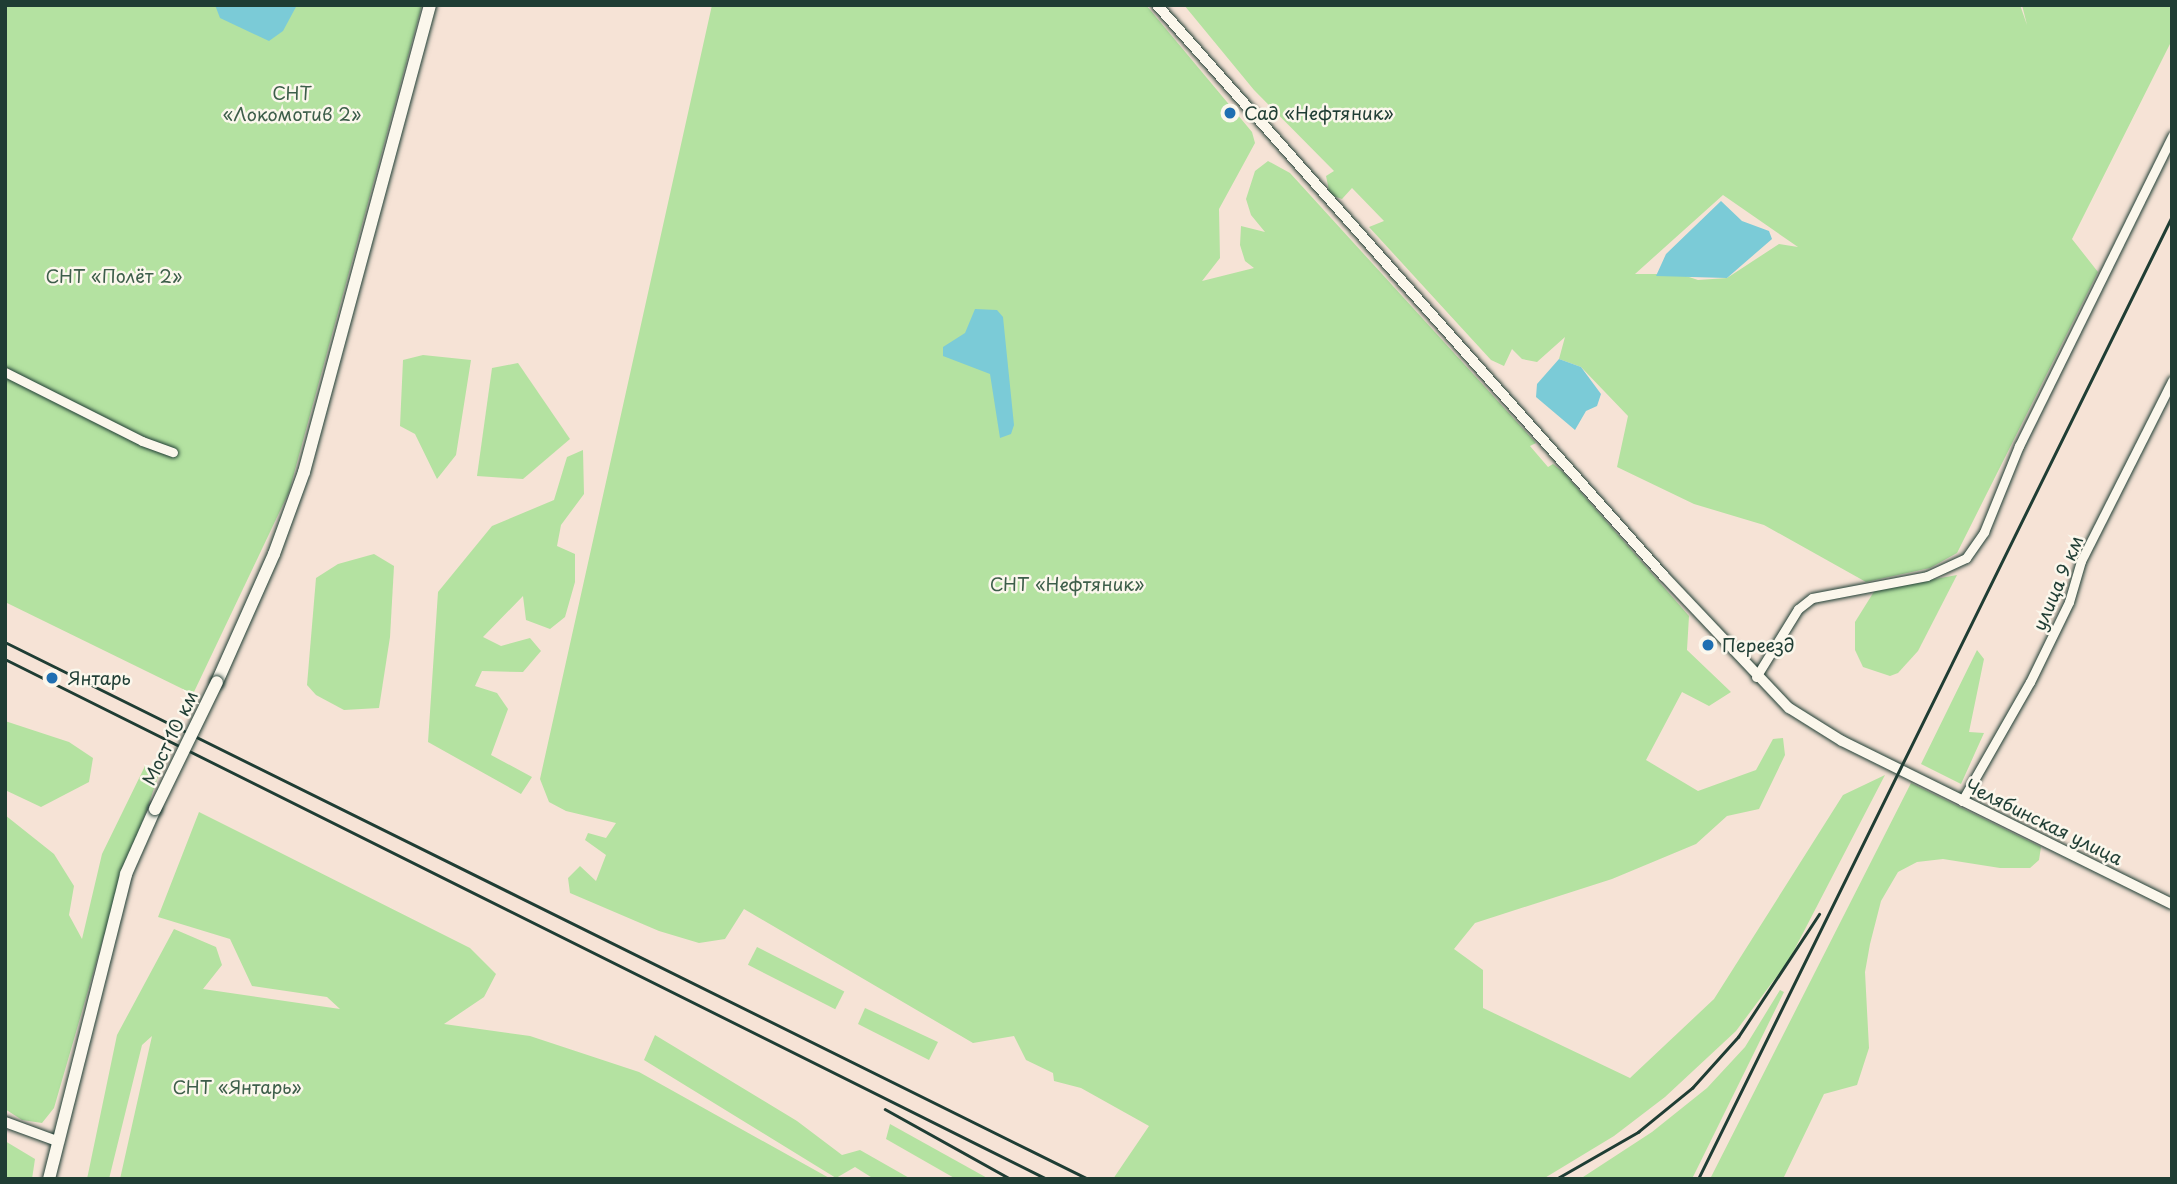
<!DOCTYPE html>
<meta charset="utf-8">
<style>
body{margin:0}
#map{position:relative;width:2177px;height:1184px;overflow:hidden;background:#f6e3d6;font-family:"Playpen Sans",sans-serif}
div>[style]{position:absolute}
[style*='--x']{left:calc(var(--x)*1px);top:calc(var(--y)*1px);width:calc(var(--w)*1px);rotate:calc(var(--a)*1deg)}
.green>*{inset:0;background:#b4e2a1;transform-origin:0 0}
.water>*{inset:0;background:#7bcbd7}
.roads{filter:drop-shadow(0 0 2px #1f3d34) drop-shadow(0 0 2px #1f3d34)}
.minor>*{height:9px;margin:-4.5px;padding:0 4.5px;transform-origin:4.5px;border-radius:4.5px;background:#fbf7ec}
.tertiary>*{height:10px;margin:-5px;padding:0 5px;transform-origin:5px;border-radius:5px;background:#fbf7ec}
.secondary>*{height:12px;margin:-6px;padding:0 6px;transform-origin:6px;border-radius:6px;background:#fbf7ec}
.rail>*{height:2.5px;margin:-1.25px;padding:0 1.25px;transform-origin:1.25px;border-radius:1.25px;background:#1f3d34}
.bridges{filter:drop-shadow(0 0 2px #1f3d34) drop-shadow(0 0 2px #1f3d34)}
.secondary-bridge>*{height:12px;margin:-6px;padding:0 6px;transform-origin:6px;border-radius:6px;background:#fbf7ec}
.dots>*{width:19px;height:19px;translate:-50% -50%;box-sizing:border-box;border:4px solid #fbf7ec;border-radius:50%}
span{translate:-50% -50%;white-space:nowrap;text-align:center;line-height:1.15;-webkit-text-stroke:5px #fbf7ec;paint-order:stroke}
.park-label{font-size:18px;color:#3d5e4a}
.poi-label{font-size:18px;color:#1f3d34}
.left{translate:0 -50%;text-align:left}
.street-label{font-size:18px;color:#1f3d34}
.frame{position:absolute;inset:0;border:7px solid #1f3d34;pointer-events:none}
</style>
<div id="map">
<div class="green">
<i style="clip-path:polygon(5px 5px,422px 5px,289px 492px,193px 694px,5px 602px)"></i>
<i style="clip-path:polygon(712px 5px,1146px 5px,1252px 132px,1255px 143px,1219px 209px,1220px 258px,1202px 281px,1254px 268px,1245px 261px,1240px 245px,1241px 226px,1265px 232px,1251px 215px,1246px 199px,1255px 171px,1268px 161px,1290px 173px,1536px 443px,1530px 446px,1548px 467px,1553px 464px,1563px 472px,1689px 616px,1687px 650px,1731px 692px,1709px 706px,1682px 692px,1646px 760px,1698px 791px,1756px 770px,1773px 739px,1783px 738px,1785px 755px,1759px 809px,1727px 816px,1696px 844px,1612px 879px,1475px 923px,1454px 949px,1483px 970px,1483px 1008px,1630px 1078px,1714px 999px,1843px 795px,1885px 775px,1789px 960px,1736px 1031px,1665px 1097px,1614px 1136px,1543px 1179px,1113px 1179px,1149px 1126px,1081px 1088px,1054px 1081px,1053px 1073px,1026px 1060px,1014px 1036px,973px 1043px,744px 909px,725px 939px,699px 943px,659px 931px,570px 893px,568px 878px,580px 866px,596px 881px,606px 855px,585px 840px,588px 833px,606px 838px,616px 823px,566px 811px,549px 802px,540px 779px)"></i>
<i style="clip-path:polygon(evenodd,1184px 5px,2020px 5px,2027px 25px,2022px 5px,2172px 5px,2172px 40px,2072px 239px,2098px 272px,1957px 553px,1930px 568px,1866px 582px,1764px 525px,1694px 504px,1617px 467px,1628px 416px,1581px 367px,1559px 359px,1565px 337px,1537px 362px,1522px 359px,1512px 349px,1504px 366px,1491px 360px,1369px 227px,1384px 221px,1352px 188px,1342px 199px,1330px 195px,1326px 176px,1334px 171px,1254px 90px,1184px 5px,1723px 195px,1798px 247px,1779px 244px,1727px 278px,1698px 280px,1680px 274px,1635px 274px,1723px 195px)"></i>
<i style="clip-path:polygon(423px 355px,471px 360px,456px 455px,437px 479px,415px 434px,400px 426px,403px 360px)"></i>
<i style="clip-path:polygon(518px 363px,570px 439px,523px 479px,477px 476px,492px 368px)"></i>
<i style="clip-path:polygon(583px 450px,584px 494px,561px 525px,557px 546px,575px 554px,575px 582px,565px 617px,550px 629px,526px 620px,523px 596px,483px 637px,501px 646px,530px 638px,541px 651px,523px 672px,482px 671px,475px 686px,497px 693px,508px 709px,491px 755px,532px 777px,521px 794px,428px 742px,438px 592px,492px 526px,554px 500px,567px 457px)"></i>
<i style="clip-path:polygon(374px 554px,394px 566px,390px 637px,379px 708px,344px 710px,316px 695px,307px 685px,316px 578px,338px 564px)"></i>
<i style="clip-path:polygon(1957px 575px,1918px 651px,1898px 673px,1890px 676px,1863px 667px,1855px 650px,1855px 622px,1875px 590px)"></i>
<i style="clip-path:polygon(1977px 650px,1984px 659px,1969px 732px,1984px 733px,1961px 784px,1921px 764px)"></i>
<i style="clip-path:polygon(5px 721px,69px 742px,93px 758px,89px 782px,41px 807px,5px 790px)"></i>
<i style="clip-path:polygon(145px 766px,160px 771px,107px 925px,54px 1108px,42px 1123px,22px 1120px,5px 1109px,5px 815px,54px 854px,74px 886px,69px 915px,82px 939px,102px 854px)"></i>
<i style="clip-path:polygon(1911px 783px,2041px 847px,2039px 860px,2030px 868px,2000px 868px,1943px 859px,1917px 862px,1898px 872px,1881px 901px,1870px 944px,1865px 972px,1869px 1048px,1857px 1085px,1824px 1094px,1783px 1179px,1710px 1179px)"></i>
<i style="clip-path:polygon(199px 812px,470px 948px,496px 974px,484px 997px,444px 1024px,530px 1036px,639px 1072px,831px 1179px,120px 1179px,152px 1036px,142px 1045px,109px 1179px,87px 1179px,117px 1035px,174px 929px,216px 947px,222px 965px,203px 989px,340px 1009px,327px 997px,252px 986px,230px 939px,158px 917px)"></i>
<i style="left:757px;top:947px;width:98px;height:20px;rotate:27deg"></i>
<i style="clip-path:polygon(1780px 990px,1784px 992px,1692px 1179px,1580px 1179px,1652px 1132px,1707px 1088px,1745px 1047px)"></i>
<i style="clip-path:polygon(865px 1008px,938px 1042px,929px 1060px,858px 1024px)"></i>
<i style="clip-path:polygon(655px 1035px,797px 1121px,842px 1155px,860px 1150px,911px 1179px,874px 1179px,855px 1167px,836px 1178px,644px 1060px)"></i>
<i style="clip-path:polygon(890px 1124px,989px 1179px,956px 1179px,886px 1139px)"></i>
<i style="clip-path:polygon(5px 1141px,35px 1159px,32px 1179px,5px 1179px)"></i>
</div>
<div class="water">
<i style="clip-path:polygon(215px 5px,297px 5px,283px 31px,269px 41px,220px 18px)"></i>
<i style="clip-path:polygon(1721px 201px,1742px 221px,1769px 231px,1772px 239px,1727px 278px,1656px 276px,1666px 254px)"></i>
<i style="clip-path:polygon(975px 309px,997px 310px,1003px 317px,1014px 425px,1011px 434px,1000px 438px,990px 374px,943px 356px,943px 347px,965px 333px)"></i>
<i style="clip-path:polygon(1559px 359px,1581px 367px,1601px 394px,1597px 406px,1586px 411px,1575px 430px,1536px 397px,1537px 384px)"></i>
</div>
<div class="roads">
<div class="minor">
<i style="--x:5;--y:372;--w:153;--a:26.7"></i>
<i style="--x:142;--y:441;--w:33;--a:20"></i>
<i style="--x:1756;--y:677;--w:80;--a:-58.3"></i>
<i style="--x:1798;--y:609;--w:18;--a:-38"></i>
<i style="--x:1812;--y:598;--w:117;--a:-10.8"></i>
<i style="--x:1927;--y:576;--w:43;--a:-24.8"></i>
<i style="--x:1966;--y:558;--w:32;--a:-55"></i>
<i style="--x:1984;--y:532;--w:93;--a:-67.9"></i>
<i style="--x:2019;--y:446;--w:346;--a:-63.7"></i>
<i style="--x:1962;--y:801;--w:137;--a:-60.3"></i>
<i style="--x:2030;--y:682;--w:89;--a:-64"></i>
<i style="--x:2069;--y:602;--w:43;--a:-73.7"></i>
<i style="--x:2081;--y:561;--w:202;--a:-63.2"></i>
</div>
<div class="tertiary">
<i style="--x:1157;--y:5;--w:764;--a:48.4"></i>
<i style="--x:1664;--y:576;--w:182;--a:46.6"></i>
<i style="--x:1789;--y:708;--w:62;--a:31.9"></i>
<i style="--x:1842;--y:741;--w:368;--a:26.3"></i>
<i style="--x:5;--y:1122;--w:55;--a:20.1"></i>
</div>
<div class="secondary">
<i style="--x:217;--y:682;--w:140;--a:-66"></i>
<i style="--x:274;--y:554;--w:87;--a:-69.9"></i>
<i style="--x:304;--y:472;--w:484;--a:-74.9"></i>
<i style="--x:49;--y:1179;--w:315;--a:-75.8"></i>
<i style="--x:126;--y:874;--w:71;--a:-66"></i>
</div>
</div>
<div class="rail">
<i style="--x:5;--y:642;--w:1209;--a:26.37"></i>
<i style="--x:5;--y:659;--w:1165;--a:26.52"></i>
<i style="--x:885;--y:1109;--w:144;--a:29.1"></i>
<i style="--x:1556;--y:1179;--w:95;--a:-29.8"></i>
<i style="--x:1638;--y:1132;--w:70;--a:-39.2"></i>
<i style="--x:1692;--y:1088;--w:69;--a:-48"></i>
<i style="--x:1738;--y:1037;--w:147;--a:-56.6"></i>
<i style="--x:1698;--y:1179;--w:1073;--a:-63.79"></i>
</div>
<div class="bridges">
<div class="secondary-bridge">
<i style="--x:155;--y:809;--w:141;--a:-64"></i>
</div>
</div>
<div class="dots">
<i style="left:1230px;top:113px;background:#1f6fb2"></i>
<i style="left:1708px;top:645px;background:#1f6fb2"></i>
<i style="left:52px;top:678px;background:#1f6fb2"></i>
</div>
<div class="park-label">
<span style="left:292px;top:104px">СНТ<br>«Локомотив 2»</span>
<span style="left:114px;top:276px">СНТ «Полёт 2»</span>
<span style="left:1067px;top:584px">СНТ «Нефтяник»</span>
<span style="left:237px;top:1087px">СНТ «Янтарь»</span>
</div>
<div class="poi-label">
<span class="left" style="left:1244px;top:113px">Сад «Нефтяник»</span>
<span class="left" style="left:1722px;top:645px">Переезд</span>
<span class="left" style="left:68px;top:678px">Янтарь</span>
</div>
<div class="street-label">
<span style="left:2058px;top:583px;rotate:-67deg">улица 9 км</span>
<span style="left:170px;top:738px;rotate:-64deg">Мост 10 км</span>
<span style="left:2044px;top:822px;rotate:26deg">Челябинская улица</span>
</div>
<div class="frame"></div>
</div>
